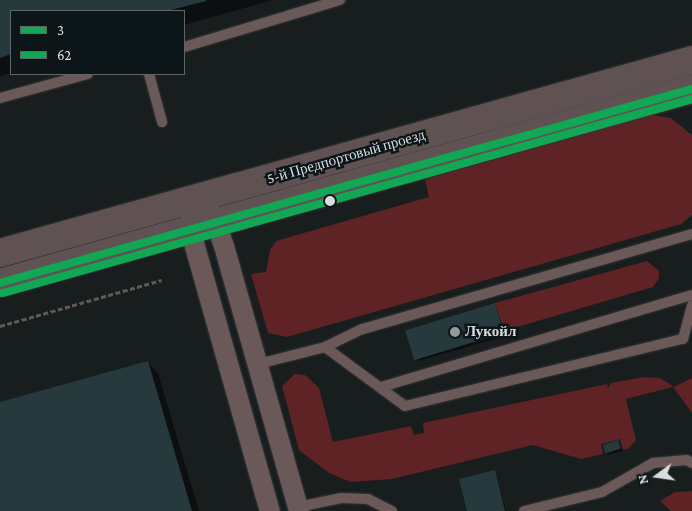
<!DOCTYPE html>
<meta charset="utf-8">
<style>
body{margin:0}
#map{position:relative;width:692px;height:511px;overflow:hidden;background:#181d1d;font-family:"Crimson Pro",serif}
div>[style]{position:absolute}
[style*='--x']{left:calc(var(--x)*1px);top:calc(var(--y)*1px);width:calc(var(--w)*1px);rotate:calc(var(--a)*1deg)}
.green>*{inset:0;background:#602325}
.shadow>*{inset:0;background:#0007}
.building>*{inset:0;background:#26393d;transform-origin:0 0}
.path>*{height:3px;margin-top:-1.5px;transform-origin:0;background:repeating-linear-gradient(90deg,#605958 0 5px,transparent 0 7.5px)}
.roads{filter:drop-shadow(0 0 1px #343737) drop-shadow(0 0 1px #343737)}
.lane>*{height:10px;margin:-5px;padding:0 5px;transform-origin:5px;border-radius:5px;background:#6a5958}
.street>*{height:20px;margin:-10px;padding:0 10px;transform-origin:10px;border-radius:10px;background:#6a5958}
.secondary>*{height:28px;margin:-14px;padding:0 14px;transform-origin:14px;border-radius:14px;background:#605252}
.bus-1>*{height:8px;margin:-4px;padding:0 4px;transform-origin:4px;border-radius:4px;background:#10a855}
.bus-2>*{height:8px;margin:-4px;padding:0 4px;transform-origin:4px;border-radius:4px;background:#10a855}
.dots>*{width:14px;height:14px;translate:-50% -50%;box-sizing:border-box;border:2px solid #0c1517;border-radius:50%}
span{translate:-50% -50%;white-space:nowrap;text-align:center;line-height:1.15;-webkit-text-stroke:5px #0c1517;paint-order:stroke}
.street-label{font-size:15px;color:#d8dee0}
.poi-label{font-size:15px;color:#d8dee0;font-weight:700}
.left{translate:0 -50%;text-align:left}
.legend{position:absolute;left:10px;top:10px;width:175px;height:65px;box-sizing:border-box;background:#0c1517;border:1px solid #5e6567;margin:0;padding:6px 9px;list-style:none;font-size:15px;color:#d8dee0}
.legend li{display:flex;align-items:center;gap:10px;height:25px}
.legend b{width:25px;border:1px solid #5e6567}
.north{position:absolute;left:632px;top:451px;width:50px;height:50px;-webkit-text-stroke:4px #0c1517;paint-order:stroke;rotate:256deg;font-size:14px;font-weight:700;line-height:20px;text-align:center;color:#d8dee0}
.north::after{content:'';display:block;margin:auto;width:18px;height:22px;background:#d8dee0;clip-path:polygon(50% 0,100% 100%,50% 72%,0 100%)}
</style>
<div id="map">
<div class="green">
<i style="clip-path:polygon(653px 115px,671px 118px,692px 135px,692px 215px,681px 224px,287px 337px,268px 333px,251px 274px,266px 272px,270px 250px,276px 241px,429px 197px,425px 179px)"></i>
<i style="clip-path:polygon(647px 261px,659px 271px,659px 278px,653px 287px,504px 331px,495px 303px)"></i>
<i style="clip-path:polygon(295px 374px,305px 375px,319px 388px,333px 442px,411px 426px,414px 435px,424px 433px,423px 423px,607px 384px,608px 388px,611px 383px,644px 377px,660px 378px,674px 387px,692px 378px,692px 413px,673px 387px,626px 399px,636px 440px,629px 448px,623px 450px,620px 439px,601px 444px,603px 454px,581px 459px,533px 445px,392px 479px,351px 482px,329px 473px,299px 450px,282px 386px)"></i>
<i style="clip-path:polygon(692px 491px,692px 511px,671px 511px,660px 501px,675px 492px)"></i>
</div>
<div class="shadow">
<i style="clip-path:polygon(0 0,273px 0,184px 25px,184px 11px,11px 11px,11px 73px,0 76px)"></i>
<i style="clip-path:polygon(495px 304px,506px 336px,418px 361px,415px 358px)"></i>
<i style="clip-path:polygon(147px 362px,158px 373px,199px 511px,0 511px,0 403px)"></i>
<i style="clip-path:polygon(618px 442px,623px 451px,608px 455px,605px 452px)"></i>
<i style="clip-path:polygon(495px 472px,506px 511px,468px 511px)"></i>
</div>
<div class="building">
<i style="clip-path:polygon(0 0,206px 0,206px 1px,167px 11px,11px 11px,11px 54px,0 58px)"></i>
<i style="left:495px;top:303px;width:31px;height:94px;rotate:73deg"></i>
<i style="clip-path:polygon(148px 361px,192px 511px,0 511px,0 402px)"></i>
<i style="left:618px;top:440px;width:9px;height:16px;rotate:72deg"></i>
<i style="clip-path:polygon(495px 470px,505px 511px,467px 511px,459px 479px)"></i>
</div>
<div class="path">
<i style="--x:0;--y:326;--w:168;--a:-15.9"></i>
</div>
<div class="roads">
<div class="lane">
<i style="--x:184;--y:47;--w:163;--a:-16.8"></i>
<i style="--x:149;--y:74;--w:50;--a:74.8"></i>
<i style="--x:0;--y:98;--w:91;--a:-15.3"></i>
<i style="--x:692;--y:234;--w:343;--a:163.9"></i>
<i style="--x:362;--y:329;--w:41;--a:154.1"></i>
<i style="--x:325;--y:347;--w:99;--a:36.4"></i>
<i style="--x:405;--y:406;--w:286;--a:-13.6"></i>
<i style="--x:683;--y:339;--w:35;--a:-75"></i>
<i style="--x:258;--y:364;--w:69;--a:-14.2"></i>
<i style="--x:381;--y:387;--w:324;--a:-16.5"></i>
<i style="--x:298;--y:507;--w:44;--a:-11.8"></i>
<i style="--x:341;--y:498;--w:27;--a:2"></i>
<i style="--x:368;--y:499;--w:27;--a:27"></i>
<i style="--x:524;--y:511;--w:80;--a:-13.7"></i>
<i style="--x:602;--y:492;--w:59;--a:-29.6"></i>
<i style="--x:653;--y:463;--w:34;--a:-5"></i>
<i style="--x:687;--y:460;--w:6;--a:31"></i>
</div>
<div class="street">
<i style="--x:209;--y:212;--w:12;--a:55"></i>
<i style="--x:216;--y:222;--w:25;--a:72"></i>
<i style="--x:224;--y:246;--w:275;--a:74.2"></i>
<i style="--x:192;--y:217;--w:12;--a:99"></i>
<i style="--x:190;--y:229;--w:293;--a:74.2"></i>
</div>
<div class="secondary">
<i style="--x:0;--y:253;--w:718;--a:-15.58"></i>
<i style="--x:0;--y:283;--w:719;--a:-15.66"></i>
</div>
</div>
<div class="bus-1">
<i style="--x:0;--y:283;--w:719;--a:-15.66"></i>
</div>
<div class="bus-2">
<i style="--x:3;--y:293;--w:716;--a:-15.73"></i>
</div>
<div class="dots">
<i style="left:330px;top:201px;background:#d8dee0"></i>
<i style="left:455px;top:332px;background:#959a9c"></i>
</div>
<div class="street-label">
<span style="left:346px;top:157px;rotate:-16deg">5-й Предпортовый проезд</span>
</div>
<div class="poi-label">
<span class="left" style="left:465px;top:332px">Лукойл</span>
</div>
<ul class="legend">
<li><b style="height:6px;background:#10a855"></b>3</li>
<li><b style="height:6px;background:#10a855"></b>62</li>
</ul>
<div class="north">N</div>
</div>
